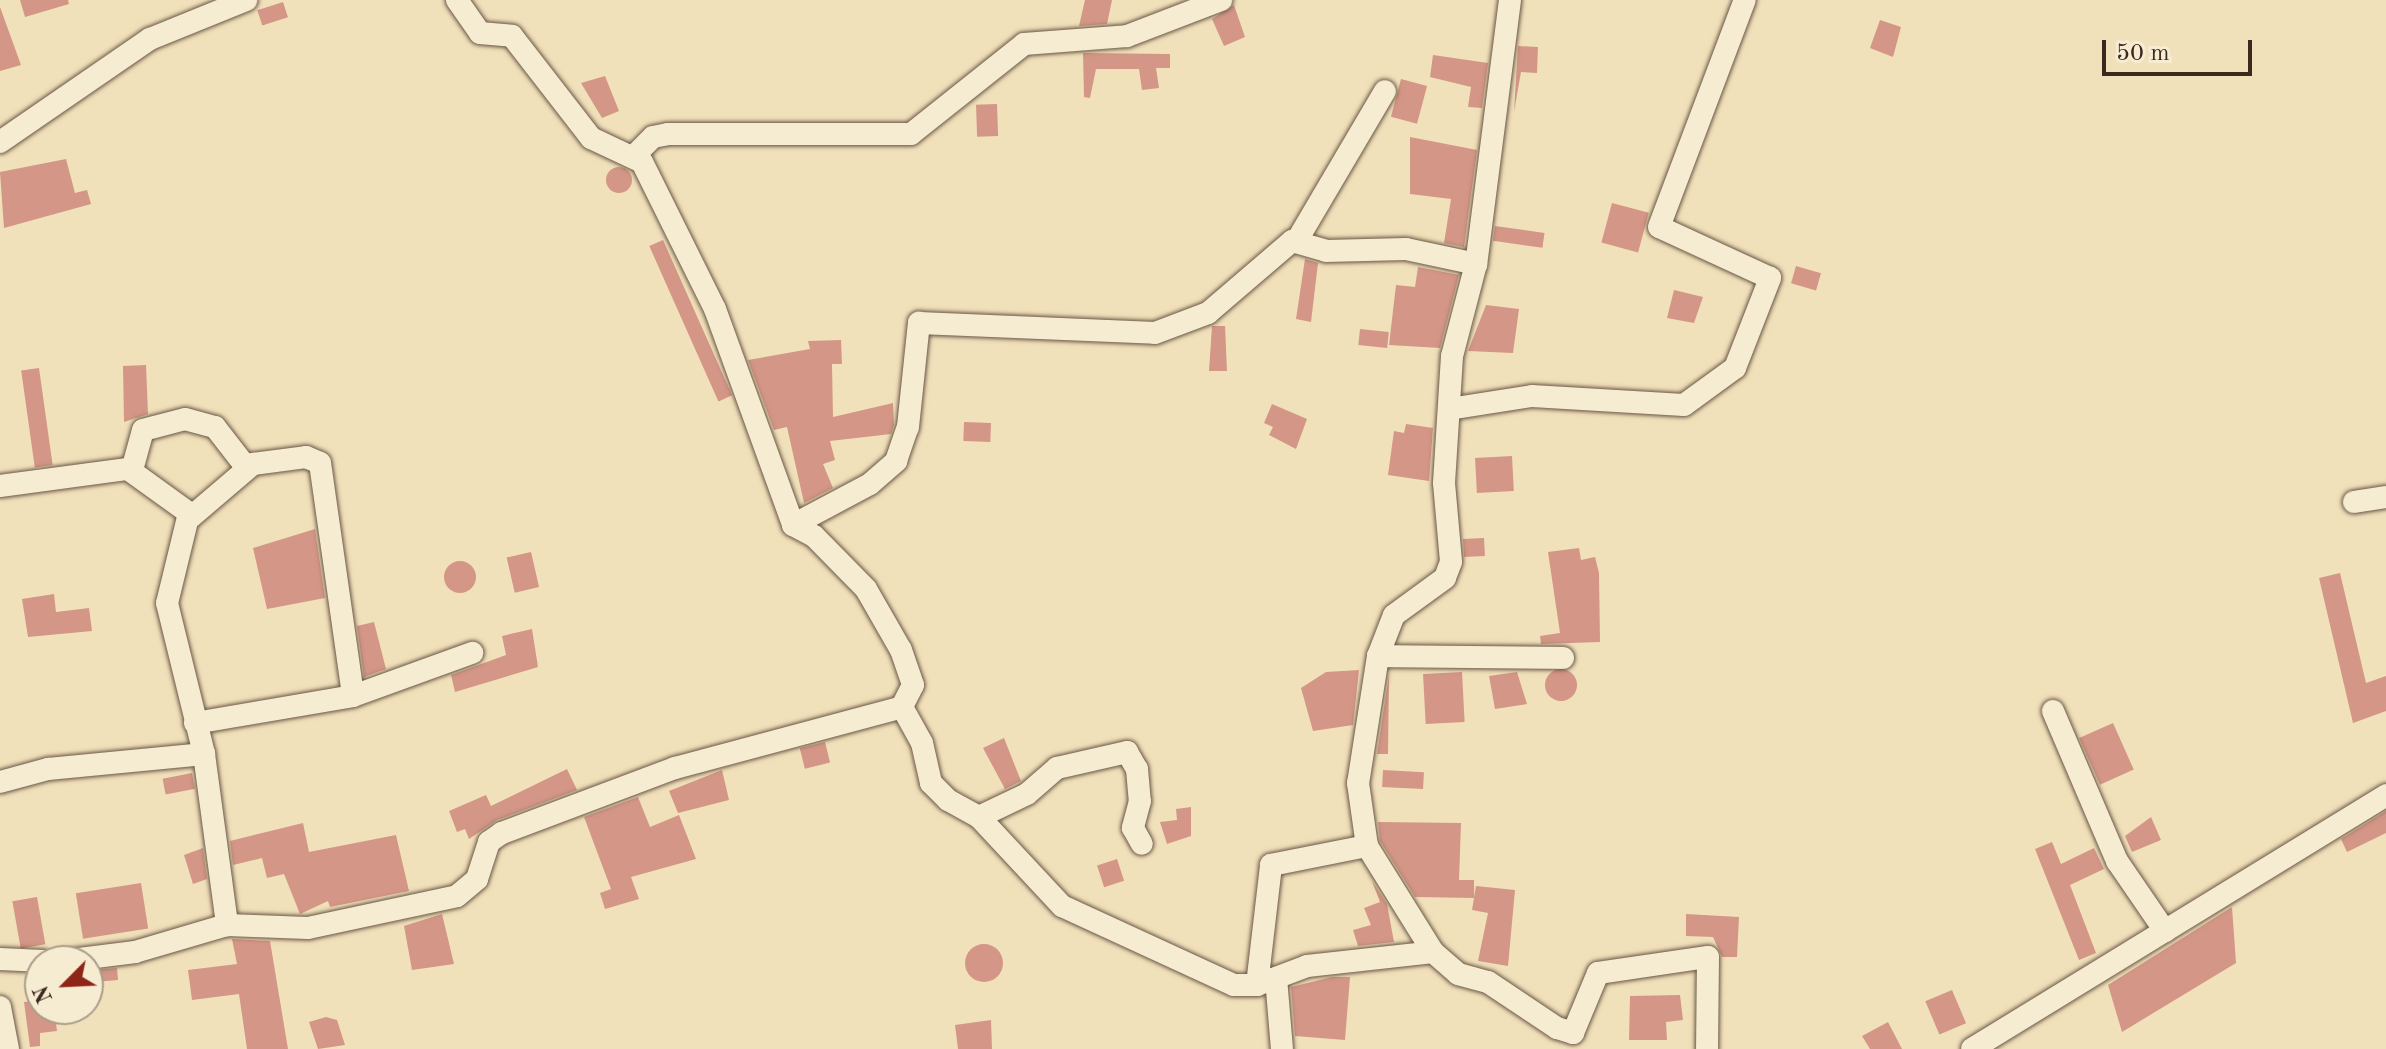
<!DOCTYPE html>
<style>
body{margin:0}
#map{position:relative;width:2386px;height:1049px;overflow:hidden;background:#f1e1ba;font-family:"Old Standard TT",serif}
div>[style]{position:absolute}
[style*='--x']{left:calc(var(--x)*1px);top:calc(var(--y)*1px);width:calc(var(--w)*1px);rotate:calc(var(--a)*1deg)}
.building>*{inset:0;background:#d49686;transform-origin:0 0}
.round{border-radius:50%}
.roads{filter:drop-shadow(0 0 2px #6a5646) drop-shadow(0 0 2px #6a5646)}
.street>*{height:22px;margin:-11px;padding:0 11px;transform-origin:11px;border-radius:11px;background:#f6ecd2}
span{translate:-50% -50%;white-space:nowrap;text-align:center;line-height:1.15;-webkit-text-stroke:8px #f6ecd2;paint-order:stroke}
.north{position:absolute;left:24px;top:945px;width:80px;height:80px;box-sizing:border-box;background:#f6ecd2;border:2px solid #ac9d8a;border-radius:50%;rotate:246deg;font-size:22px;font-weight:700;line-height:32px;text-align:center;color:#3d271f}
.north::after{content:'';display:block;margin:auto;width:28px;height:36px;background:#8f2418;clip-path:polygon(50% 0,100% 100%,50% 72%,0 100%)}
.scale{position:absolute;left:2102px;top:40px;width:150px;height:36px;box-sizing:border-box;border:4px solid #3d271f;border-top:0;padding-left:10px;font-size:24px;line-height:28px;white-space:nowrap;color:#3d271f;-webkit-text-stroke:6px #f6ecd2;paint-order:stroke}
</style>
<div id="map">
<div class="building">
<i style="clip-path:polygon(20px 0,68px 0,69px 4px,25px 17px)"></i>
<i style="clip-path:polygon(1085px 0,1112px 0,1107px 24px,1079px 26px)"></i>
<i style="left:283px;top:2px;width:16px;height:27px;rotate:72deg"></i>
<i style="clip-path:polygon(1234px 5px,1245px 37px,1224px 46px,1212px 19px)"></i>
<i style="clip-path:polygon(0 7px,21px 65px,0 71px)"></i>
<i style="clip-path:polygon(1880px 20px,1901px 27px,1893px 57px,1870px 48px)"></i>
<i style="clip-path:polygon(1518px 46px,1538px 47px,1537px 73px,1521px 72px,1514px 112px)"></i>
<i style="clip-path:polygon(1083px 53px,1170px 54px,1170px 68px,1156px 68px,1159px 88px,1142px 90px,1139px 69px,1096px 69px,1090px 98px,1084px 97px)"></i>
<i style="clip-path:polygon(1433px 55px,1488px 63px,1482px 108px,1468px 107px,1471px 87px,1430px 77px)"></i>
<i style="clip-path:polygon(605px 76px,619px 111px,602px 118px,581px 83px)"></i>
<i style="left:1401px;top:79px;width:27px;height:39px;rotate:15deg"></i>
<i style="left:997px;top:104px;width:32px;height:21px;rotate:88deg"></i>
<i style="clip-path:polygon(1410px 137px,1477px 150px,1464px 247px,1444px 243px,1451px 199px,1410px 194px)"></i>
<i style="clip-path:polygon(66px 159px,75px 193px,87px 190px,91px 204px,4px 228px,0 172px)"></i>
<i class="round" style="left:606px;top:167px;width:26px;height:26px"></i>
<i style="left:1612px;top:203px;width:38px;height:41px;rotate:15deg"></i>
<i style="left:1495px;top:226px;width:50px;height:15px;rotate:8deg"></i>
<i style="left:663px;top:240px;width:170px;height:15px;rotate:66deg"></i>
<i style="clip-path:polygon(1305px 259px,1318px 263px,1311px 322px,1296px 319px)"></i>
<i style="left:1796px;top:266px;width:26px;height:18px;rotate:16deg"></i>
<i style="clip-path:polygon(1418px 267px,1459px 275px,1440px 348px,1389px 345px,1396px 285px,1415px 287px)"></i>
<i style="clip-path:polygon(1674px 290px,1703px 297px,1694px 323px,1667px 318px)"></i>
<i style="clip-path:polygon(1486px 305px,1519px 309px,1513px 353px,1468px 351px)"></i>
<i style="clip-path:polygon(1212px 326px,1225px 326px,1227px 371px,1209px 371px)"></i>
<i style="left:1360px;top:329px;width:29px;height:16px;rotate:6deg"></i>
<i style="clip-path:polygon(841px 340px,842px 364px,832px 364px,833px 417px,893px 403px,894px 425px,891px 434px,830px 441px,835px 460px,823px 464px,833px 488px,804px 503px,787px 427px,774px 430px,748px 360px,810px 349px,808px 341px)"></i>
<i style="clip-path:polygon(146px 365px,148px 414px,124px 422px,123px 366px)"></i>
<i style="left:39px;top:368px;width:98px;height:18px;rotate:82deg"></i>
<i style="clip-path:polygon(1272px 404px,1307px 419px,1296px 449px,1269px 435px,1273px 427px,1264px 423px)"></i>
<i style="left:964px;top:422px;width:27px;height:19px;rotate:2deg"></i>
<i style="clip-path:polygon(1406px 424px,1433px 428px,1429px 481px,1388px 475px,1394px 431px,1404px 433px)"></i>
<i style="left:1512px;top:456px;width:35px;height:37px;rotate:87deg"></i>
<i style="clip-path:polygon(315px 529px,325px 598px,267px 609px,253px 548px)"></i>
<i style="left:1484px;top:538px;width:18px;height:21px;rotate:87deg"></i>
<i style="clip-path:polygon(1579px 548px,1581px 560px,1595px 557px,1599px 573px,1600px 642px,1541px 644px,1540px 636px,1560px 633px,1548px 552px)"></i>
<i style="left:531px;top:552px;width:36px;height:25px;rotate:77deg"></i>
<i class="round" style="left:444px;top:561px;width:32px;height:32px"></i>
<i style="clip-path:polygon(2340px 573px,2366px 683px,2386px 676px,2386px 711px,2353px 723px,2319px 578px)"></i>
<i style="clip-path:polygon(54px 594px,56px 612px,89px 608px,92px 631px,28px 637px,22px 599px)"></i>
<i style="clip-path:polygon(374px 622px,386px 669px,364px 677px,357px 626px)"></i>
<i style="clip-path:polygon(532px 629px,538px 667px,455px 692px,451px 675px,506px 655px,502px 636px)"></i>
<i class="round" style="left:1545px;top:669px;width:32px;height:32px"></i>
<i style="clip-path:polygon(1359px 670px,1353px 725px,1313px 731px,1301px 688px,1326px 672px)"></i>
<i style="left:1462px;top:672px;width:50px;height:39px;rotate:87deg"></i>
<i style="clip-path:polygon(1517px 672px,1527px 704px,1495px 709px,1489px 676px)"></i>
<i style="clip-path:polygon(1389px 675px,1388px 754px,1377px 754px)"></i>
<i style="left:2113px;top:723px;width:51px;height:37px;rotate:66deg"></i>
<i style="clip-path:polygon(1004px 738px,1021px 781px,1005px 789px,983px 748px)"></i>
<i style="left:825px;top:742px;width:21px;height:26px;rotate:76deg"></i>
<i style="clip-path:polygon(567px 769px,577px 790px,497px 820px,469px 839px,465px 829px,457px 832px,449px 811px,486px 795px,491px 806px)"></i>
<i style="clip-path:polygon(722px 770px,729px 800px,678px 813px,669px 791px)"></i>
<i style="left:1383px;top:770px;width:41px;height:17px;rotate:3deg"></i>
<i style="left:192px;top:773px;width:16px;height:30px;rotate:79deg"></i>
<i style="clip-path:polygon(638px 797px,650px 827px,679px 815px,696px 859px,631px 877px,639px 899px,605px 909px,600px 893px,611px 889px,584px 817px)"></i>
<i style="clip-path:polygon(1191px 807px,1191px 836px,1167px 844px,1160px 822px,1177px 820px,1176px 809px)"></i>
<i style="clip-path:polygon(2386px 811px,2386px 833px,2347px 852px,2341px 839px)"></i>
<i style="clip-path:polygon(2151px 817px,2161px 840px,2132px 852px,2125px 836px)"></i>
<i style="clip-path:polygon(1378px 822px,1461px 823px,1459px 880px,1474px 880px,1474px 897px,1476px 886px,1515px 890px,1508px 966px,1478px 961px,1488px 913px,1472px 910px,1474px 898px,1415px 897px,1380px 841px)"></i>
<i style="clip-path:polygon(303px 823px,309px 852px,396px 835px,409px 891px,330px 907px,328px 901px,300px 914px,284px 874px,267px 878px,262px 858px,233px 865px,230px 841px)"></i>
<i style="clip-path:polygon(2052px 842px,2061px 864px,2094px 848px,2104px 869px,2070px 885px,2096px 953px,2079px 960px,2035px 849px)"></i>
<i style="clip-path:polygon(203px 848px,207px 879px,193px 884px,184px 855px)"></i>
<i style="left:1117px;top:859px;width:23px;height:21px;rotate:72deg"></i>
<i style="clip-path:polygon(1372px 881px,1387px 904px,1394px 942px,1358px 946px,1353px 930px,1371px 925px,1364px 908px,1380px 902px)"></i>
<i style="left:141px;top:883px;width:46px;height:66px;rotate:81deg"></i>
<i style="left:37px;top:897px;width:48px;height:25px;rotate:80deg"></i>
<i style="clip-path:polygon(2232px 907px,2236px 963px,2122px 1032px,2108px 985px)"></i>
<i style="clip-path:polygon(442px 914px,454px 964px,412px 970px,404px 926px)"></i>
<i style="clip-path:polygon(1686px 914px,1739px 917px,1737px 957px,1722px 957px,1713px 937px,1686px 936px)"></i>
<i style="clip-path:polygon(232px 939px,270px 941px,288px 1049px,247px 1049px,239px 994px,192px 1000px,188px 970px,237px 964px)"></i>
<i class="round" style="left:965px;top:944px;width:38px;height:38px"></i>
<i style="left:117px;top:968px;width:12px;height:29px;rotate:85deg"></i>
<i style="clip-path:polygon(1332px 977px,1350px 977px,1345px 1040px,1295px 1036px,1291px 987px)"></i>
<i style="left:1952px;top:990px;width:36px;height:29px;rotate:67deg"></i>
<i style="clip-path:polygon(1680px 995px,1683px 1020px,1666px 1022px,1667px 1040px,1629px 1040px,1630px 996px)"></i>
<i style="clip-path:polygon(40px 1000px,40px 1009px,54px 1009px,57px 1031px,40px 1033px,40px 1046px,30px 1047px,24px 1002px)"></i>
<i style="clip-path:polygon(326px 1017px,337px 1020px,345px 1045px,318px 1049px,309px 1022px)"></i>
<i style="clip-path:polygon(991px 1020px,992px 1049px,958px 1049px,955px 1025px)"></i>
<i style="clip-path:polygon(1888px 1022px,1902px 1049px,1870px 1049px,1862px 1036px)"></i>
</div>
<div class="roads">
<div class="street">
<i style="--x:457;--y:0;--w:40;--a:55.1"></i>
<i style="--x:480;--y:33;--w:32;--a:5"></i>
<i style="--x:512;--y:36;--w:129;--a:52.2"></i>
<i style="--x:591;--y:138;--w:56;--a:25.2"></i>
<i style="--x:642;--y:162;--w:164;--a:63.6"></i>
<i style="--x:715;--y:309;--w:230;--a:70.1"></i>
<i style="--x:793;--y:525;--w:24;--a:28"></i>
<i style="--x:814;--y:536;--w:74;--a:45.5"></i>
<i style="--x:866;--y:589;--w:70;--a:60.2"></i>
<i style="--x:901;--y:650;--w:37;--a:71"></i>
<i style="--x:913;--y:685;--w:25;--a:117"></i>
<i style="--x:902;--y:707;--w:41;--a:60.9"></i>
<i style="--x:922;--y:743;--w:41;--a:77.3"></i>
<i style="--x:931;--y:783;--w:24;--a:45"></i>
<i style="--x:948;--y:800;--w:35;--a:29"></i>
<i style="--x:979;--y:817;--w:122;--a:47"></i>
<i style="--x:1062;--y:906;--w:189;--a:24.7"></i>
<i style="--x:1234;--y:985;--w:23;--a:0"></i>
<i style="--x:1257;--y:985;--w:53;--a:-20.8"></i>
<i style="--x:1307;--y:966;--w:127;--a:-6.3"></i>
<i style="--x:1510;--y:0;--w:266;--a:97.3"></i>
<i style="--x:1476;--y:264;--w:95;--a:104.6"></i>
<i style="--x:1452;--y:356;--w:127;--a:93.6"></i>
<i style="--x:1444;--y:483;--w:79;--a:84.9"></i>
<i style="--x:1451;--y:562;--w:17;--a:111"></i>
<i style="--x:1445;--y:578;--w:63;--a:144"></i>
<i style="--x:1394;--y:615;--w:44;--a:111.3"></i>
<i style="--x:1378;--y:656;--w:129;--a:98.9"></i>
<i style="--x:1358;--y:783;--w:64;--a:81.9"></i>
<i style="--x:1367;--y:846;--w:125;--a:58.1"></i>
<i style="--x:1433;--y:952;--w:33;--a:41"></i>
<i style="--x:1458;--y:974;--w:31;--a:15"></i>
<i style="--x:1488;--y:982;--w:83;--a:33.7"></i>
<i style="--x:1557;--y:1028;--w:17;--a:17"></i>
<i style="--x:1573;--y:1033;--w:65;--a:-67.4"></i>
<i style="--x:1598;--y:973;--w:111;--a:-8.3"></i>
<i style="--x:1708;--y:957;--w:92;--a:90.6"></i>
<i style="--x:0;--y:142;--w:182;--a:-34.5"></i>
<i style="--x:150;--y:39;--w:104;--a:-22.1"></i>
<i style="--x:635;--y:155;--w:25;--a:-45"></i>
<i style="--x:653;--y:137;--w:15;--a:-11"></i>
<i style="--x:668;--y:134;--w:243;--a:0"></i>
<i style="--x:911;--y:134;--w:144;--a:-38.5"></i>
<i style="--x:1024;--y:44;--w:103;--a:-4.4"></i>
<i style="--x:1127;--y:36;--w:101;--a:-21"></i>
<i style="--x:1296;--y:242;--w:175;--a:-59.5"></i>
<i style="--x:1449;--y:409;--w:84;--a:-8.9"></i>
<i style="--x:1532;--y:396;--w:152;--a:3.4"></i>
<i style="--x:1684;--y:405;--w:63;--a:-36"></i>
<i style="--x:1735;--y:368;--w:97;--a:-68.7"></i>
<i style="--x:1770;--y:278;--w:122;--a:-155.3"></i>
<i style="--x:1659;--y:227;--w:243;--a:-69.3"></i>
<i style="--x:132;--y:470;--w:41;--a:-74.6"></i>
<i style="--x:143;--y:430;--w:43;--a:-14.7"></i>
<i style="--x:185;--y:419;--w:31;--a:15"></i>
<i style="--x:215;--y:427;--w:51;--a:52.2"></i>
<i style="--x:0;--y:486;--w:129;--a:-7.6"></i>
<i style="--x:128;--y:469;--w:75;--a:35.8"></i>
<i style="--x:189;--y:513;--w:93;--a:103.7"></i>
<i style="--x:167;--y:603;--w:155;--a:76.2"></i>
<i style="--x:204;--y:754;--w:173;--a:82.3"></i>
<i style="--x:2354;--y:502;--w:32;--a:-9"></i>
<i style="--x:191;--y:517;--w:82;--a:-40.5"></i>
<i style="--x:253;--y:464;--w:53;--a:-7.5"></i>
<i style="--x:306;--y:457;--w:15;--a:23"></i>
<i style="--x:320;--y:463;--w:235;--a:81.9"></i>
<i style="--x:793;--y:525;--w:87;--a:-28"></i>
<i style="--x:870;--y:484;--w:35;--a:-41"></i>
<i style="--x:896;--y:461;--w:36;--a:-71"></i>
<i style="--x:908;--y:427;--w:105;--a:-84"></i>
<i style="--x:919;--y:323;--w:236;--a:2.4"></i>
<i style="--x:1155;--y:333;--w:57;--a:-20.7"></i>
<i style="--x:1208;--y:313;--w:111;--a:-40.6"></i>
<i style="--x:1292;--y:241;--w:35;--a:16"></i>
<i style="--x:1326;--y:251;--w:80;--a:-1.4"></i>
<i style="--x:1406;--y:249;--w:72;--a:12.1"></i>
<i style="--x:1378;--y:656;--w:185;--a:0.6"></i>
<i style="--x:2053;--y:711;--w:163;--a:66.9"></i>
<i style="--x:2117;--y:861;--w:85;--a:55.6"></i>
<i style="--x:195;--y:723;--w:160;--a:-9.7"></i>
<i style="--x:353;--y:696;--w:127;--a:-19.9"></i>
<i style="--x:0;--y:782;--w:50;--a:-15.2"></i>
<i style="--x:48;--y:769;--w:157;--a:-5.5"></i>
<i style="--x:979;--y:817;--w:53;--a:-25.6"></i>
<i style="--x:1027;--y:794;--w:40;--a:-41"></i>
<i style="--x:1057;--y:768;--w:72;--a:-12.9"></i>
<i style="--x:1127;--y:752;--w:20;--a:60"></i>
<i style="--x:1137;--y:769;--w:32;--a:85"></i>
<i style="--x:1140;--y:801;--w:28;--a:105"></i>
<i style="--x:1133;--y:828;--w:18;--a:61"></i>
<i style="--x:0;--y:959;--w:43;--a:2.7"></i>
<i style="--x:63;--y:961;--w:73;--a:-7.1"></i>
<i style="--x:135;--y:952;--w:96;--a:-16.4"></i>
<i style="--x:227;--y:925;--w:81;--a:2.1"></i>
<i style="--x:308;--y:928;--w:152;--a:-12.1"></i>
<i style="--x:457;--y:896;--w:26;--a:-40"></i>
<i style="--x:477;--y:879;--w:39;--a:-72"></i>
<i style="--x:489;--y:842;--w:16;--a:-35"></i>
<i style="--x:502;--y:833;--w:185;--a:-20.6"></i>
<i style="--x:675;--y:768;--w:235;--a:-15"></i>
<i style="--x:1276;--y:978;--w:71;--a:85.2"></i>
<i style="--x:1257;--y:985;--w:121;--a:-83.3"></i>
<i style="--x:1271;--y:865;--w:98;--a:-11.2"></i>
<i style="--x:0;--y:1007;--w:43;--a:79.2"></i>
<i style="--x:1972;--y:1049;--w:486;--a:-31.5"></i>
</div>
</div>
<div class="north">N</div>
<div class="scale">50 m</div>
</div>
